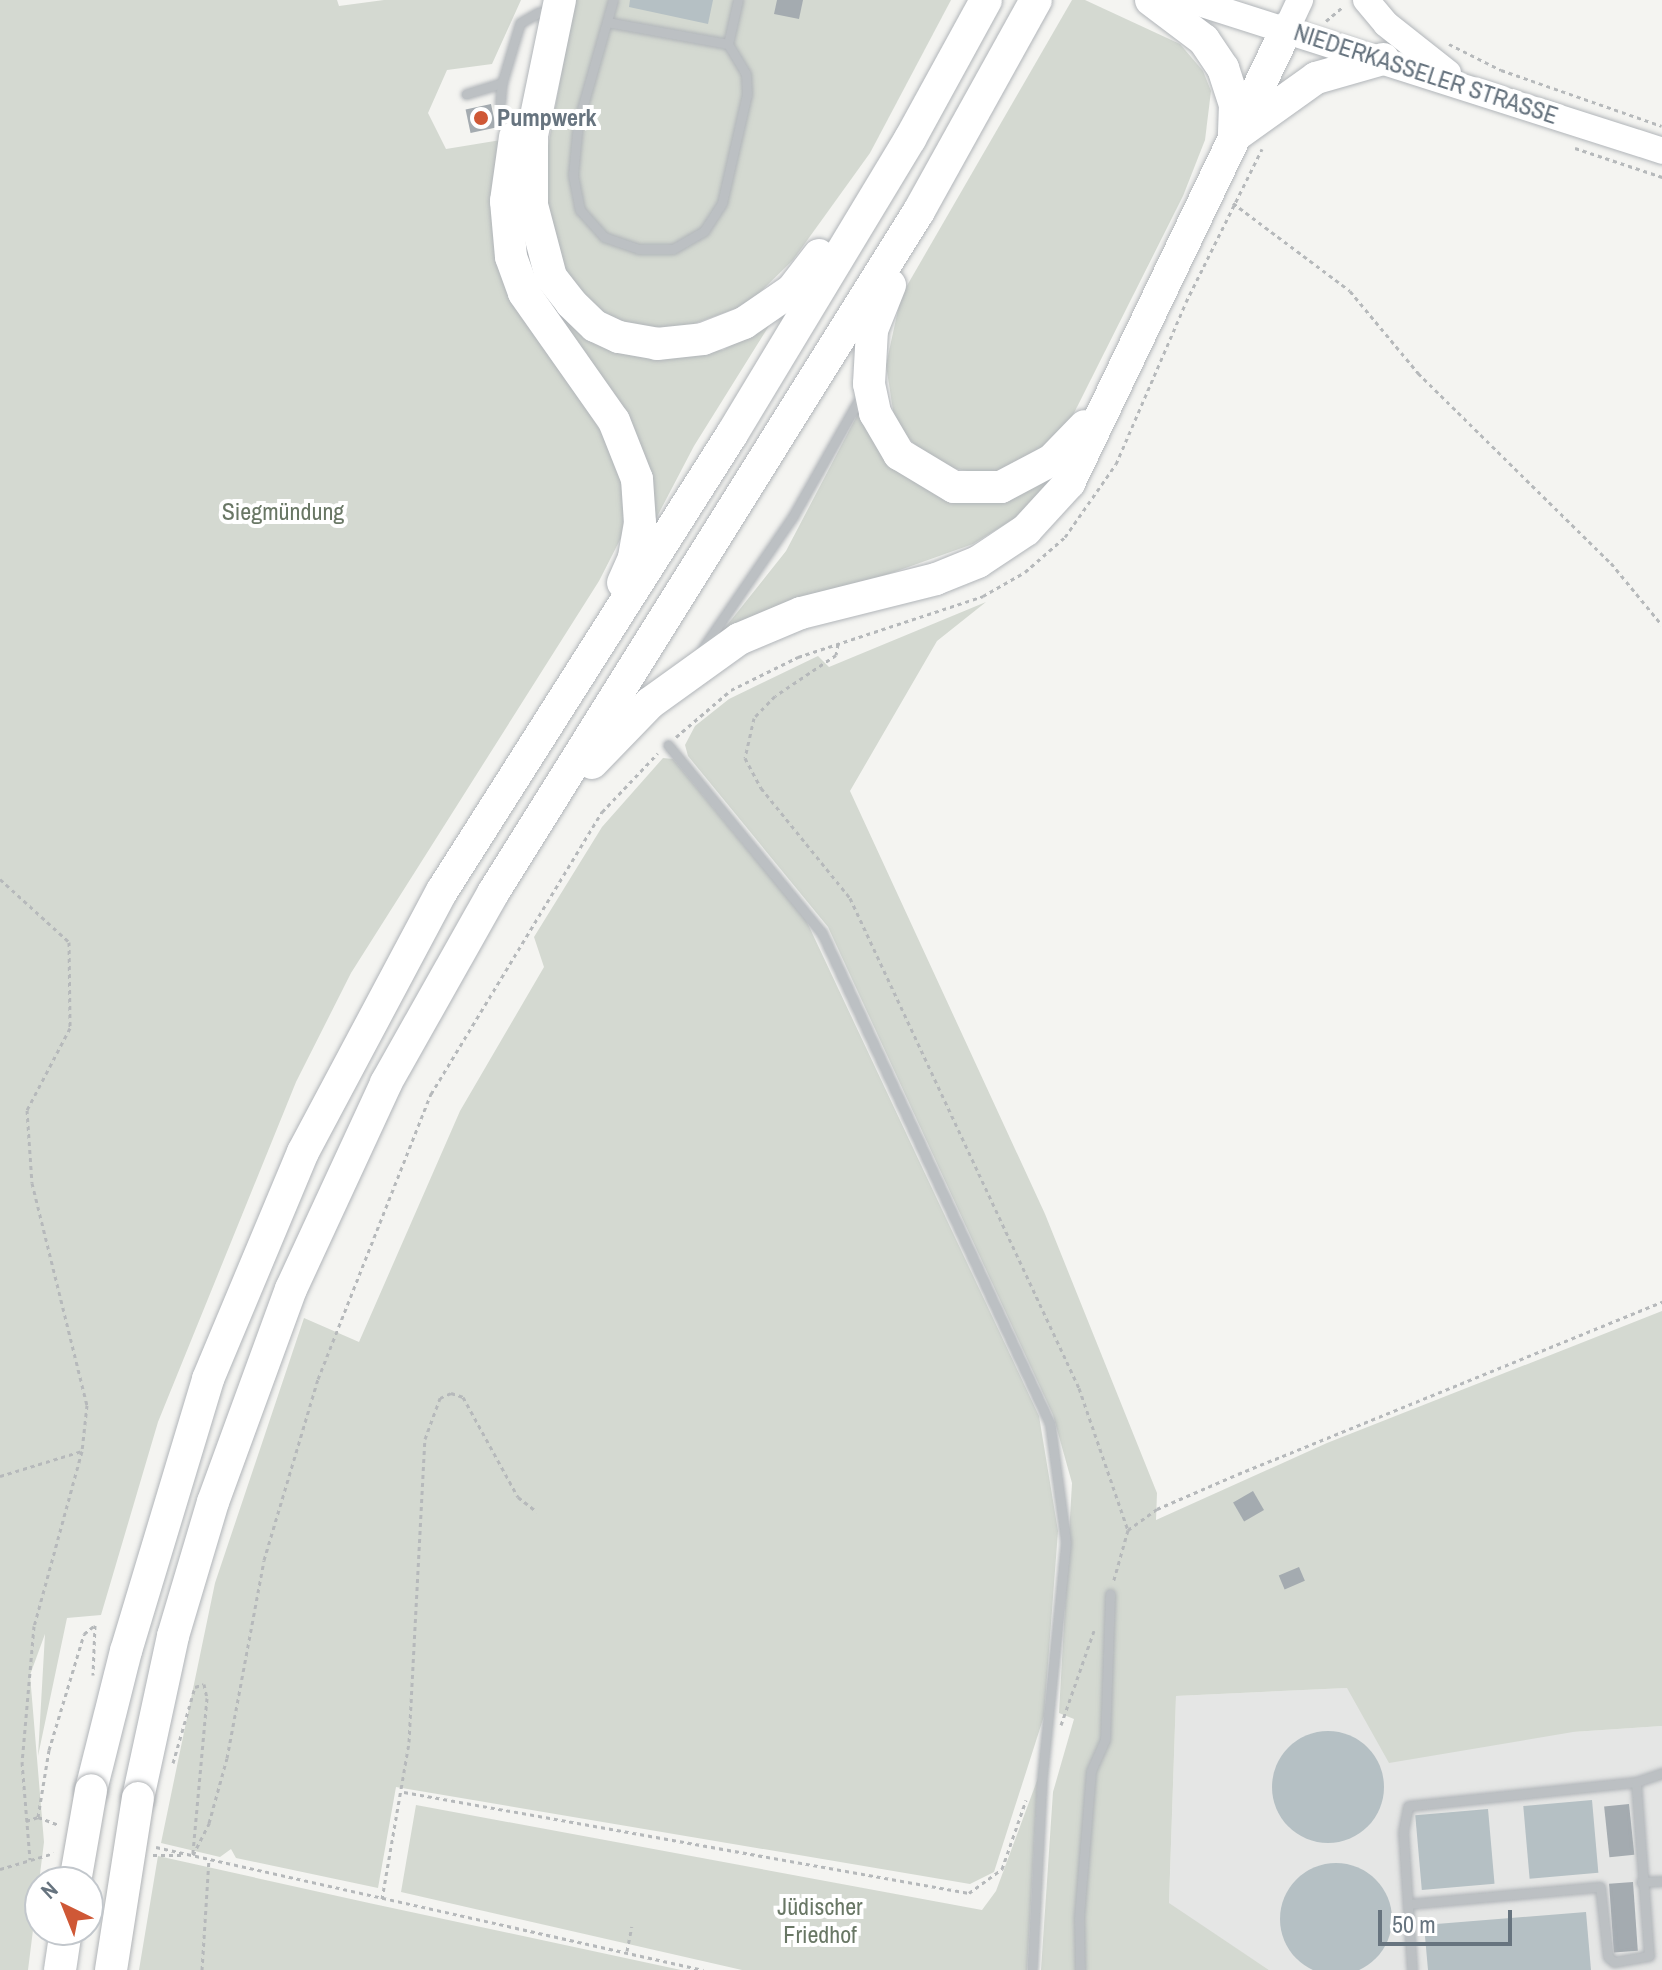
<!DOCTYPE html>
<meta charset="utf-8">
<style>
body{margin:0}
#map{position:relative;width:1662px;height:1970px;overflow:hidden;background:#f4f4f1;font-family:"Archivo Narrow",sans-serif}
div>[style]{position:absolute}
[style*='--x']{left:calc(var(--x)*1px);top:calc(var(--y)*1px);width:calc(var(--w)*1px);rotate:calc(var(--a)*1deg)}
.built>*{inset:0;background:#e5e6e5}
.green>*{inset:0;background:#d4d9d1}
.water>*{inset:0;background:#b5c0c4;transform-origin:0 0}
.round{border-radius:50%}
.building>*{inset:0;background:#a4abb0;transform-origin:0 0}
.path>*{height:3px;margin-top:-1.5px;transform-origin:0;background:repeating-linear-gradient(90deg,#b6b9bb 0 4px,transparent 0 8px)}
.roads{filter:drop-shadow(0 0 2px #b1b5b9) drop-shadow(0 0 2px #b1b5b9)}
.lane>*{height:9px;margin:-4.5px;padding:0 4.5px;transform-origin:4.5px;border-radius:4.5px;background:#bcc0c3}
.secondary>*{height:26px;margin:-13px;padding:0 13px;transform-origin:13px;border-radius:13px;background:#fff}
.highway>*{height:32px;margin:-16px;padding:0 16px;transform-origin:16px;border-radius:16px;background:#fff}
.bridges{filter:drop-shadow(0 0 2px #b0b3b6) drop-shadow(0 0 2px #b0b3b6)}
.highway-bridge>*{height:32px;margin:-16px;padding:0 16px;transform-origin:16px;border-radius:16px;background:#fff}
.dots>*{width:22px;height:22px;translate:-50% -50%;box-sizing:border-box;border:4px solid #fff;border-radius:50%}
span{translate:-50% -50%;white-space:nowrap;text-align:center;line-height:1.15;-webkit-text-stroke:8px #fff;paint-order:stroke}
.street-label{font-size:24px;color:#67747f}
.poi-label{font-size:24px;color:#67747f;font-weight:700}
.left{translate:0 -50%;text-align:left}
.park-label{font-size:24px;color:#697765}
.north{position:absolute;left:24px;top:1866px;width:80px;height:80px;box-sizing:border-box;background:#fff;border:2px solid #c2c7cc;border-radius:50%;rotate:317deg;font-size:22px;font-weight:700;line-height:32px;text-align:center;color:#67747f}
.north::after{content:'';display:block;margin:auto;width:28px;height:36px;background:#cf5836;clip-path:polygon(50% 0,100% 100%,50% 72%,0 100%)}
.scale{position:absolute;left:1378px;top:1910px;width:134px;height:36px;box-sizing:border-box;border:4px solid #67747f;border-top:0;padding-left:10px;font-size:24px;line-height:28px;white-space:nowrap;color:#67747f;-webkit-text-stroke:6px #fff;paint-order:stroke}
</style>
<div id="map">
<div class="built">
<i style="clip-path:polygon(1347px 1688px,1573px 1732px,1662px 1726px,1662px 1970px,1269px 1970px,1169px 1904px,1176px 1696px)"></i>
</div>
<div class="green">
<i style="clip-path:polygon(0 0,337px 0,339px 6px,384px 0,521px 0,492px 64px,447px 70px,428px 113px,446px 149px,507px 139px,498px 187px,570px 383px,610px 446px,626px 493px,622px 536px,599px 581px,351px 973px,296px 1082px,158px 1422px,101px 1615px,67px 1618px,38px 1756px,45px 1634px,30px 1675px,44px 1842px,28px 1970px,0 1970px)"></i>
<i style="clip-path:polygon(575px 0,951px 0,870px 153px,793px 260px,748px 304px,669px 333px,616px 321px,591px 305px,556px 266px,543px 173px)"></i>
<i style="clip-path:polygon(1072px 0,1085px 0,1180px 44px,1203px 71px,1211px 91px,1205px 140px,1183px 196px,1069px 423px,1050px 447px,1019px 466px,985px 474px,933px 465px,895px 423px,886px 365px,901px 296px)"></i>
<i style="clip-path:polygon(542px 288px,603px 343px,633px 356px,723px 350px,772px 321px,694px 446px,649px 532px)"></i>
<i style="clip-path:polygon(863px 404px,922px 481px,1051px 480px,1015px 518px,973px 544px,720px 634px,786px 551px)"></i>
<i style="clip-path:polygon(986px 602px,937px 641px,850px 791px,1045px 1214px,1157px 1493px,1156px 1520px,1327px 1443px,1662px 1311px,1662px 1726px,1573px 1732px,1389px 1763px,1347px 1688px,1176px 1696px,1169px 1903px,1269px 1970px,1041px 1970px,1053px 1792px,1074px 1719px,1059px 1713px,1072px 1483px,1053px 1415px,828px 927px,688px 756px,685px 745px,695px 726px,729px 699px,818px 656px,829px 667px)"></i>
<i style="clip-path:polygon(663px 758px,673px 759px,806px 920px,1039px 1416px,1058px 1531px,1044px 1716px,994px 1872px,970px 1884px,396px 1787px,378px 1888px,236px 1858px,231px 1849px,220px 1857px,161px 1843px,215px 1583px,304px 1318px,359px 1342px,460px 1111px,544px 967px,534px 937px,602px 827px)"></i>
<i style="clip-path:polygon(1038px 1778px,1027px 1970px,742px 1970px,401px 1892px,416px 1805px,982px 1910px,996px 1891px)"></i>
<i style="clip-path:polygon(158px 1856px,369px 1903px,681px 1970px,139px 1970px)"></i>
</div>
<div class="water">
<i style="clip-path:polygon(630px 0,713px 0,708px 24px,629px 7px)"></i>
<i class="round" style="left:1272px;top:1731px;width:112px;height:112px"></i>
<i style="left:1592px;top:1800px;width:73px;height:69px;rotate:85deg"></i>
<i style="left:1488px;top:1809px;width:75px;height:73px;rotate:85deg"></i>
<i class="round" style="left:1280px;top:1863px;width:112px;height:112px"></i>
<i style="clip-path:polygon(1586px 1912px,1591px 1970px,1428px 1970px,1424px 1925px)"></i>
</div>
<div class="building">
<i style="clip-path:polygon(777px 0,803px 0,799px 19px,774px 14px)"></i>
<i style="left:491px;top:104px;width:24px;height:26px;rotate:78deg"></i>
<i style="left:1253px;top:1491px;width:22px;height:23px;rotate:60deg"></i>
<i style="left:1299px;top:1567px;width:15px;height:22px;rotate:67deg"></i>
<i style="left:1629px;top:1804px;width:51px;height:25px;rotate:84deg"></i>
<i style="left:1633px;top:1882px;width:69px;height:24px;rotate:86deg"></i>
</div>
<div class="path">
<i style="--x:1326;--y:21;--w:23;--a:-40"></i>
<i style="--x:1449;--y:44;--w:58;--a:26.6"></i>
<i style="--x:1501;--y:70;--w:170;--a:19.2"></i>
<i style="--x:1575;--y:148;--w:92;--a:18.4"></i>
<i style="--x:1233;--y:203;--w:146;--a:36.9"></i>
<i style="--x:1350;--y:291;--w:107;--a:50.3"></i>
<i style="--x:1418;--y:373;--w:271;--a:44.6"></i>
<i style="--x:1611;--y:563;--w:80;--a:50.6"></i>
<i style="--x:838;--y:644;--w:11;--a:100"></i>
<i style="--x:836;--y:655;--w:73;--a:146.1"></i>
<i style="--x:775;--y:696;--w:30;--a:134"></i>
<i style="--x:754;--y:718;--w:41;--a:102.7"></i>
<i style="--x:745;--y:758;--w:34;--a:62"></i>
<i style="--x:761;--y:788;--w:141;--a:51"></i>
<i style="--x:850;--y:898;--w:541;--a:64.95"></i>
<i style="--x:1079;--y:1388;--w:150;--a:71"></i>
<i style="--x:1128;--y:1530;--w:55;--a:105.8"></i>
<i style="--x:676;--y:737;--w:72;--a:-40.5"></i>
<i style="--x:731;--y:690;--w:75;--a:-26.2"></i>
<i style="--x:798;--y:657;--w:195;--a:-18.2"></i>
<i style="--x:983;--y:596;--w:48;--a:-29.7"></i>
<i style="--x:1025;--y:572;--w:53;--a:-41.2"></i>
<i style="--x:1065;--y:537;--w:89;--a:-55.1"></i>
<i style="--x:1116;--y:464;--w:176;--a:-66.6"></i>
<i style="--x:1186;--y:302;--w:171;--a:-63.6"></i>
<i style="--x:0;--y:879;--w:93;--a:42.4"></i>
<i style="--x:69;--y:942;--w:86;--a:89.3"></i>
<i style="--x:70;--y:1028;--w:93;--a:117.7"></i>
<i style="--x:27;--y:1110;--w:73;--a:86.1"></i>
<i style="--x:32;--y:1183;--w:229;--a:76.1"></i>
<i style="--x:87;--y:1405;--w:46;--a:96.2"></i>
<i style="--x:0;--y:1476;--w:86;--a:-17"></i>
<i style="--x:82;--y:1451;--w:181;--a:105.3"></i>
<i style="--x:34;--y:1626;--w:137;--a:95"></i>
<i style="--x:22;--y:1762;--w:98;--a:85.3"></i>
<i style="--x:1128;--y:1530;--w:36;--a:-36"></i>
<i style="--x:1157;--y:1509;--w:88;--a:-23.4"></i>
<i style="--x:1238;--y:1474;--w:458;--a:-22.1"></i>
<i style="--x:1061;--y:1725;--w:100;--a:-70.7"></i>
<i style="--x:173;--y:1763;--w:79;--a:-73.9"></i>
<i style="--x:195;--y:1687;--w:9;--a:-18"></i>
<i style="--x:204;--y:1684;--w:14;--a:78"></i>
<i style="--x:207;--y:1698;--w:156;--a:95.2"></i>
<i style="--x:404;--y:1792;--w:574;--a:10.14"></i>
<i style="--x:969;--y:1893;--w:41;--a:-36"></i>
<i style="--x:1002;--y:1869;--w:73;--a:-70.8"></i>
<i style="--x:38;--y:1817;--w:68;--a:-80.7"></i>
<i style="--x:49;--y:1750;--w:121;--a:-73.2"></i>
<i style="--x:84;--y:1634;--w:14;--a:-39"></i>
<i style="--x:95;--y:1625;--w:50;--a:92.3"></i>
<i style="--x:26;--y:1821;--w:13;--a:-18"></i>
<i style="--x:38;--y:1817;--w:22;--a:21"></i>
<i style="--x:156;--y:1847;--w:561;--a:12.67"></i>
<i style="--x:153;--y:1855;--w:32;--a:0"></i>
<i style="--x:193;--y:1855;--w:36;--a:-63"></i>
<i style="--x:209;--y:1823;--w:67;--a:-74.5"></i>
<i style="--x:227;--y:1758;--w:201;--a:-79.4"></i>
<i style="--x:264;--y:1560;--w:189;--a:-73.4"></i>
<i style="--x:318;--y:1379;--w:307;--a:-68.4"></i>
<i style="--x:431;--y:1094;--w:330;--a:-58.8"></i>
<i style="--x:602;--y:812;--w:81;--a:-46.5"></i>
<i style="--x:0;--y:1869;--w:56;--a:-16.5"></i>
<i style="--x:382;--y:1899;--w:159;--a:-80.2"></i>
<i style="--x:409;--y:1742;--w:303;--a:-87"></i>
<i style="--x:425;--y:1439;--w:44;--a:-69.9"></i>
<i style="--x:440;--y:1398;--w:12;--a:-24"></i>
<i style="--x:451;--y:1393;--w:13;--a:18"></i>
<i style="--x:463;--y:1397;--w:114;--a:61.2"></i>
<i style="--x:518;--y:1497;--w:24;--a:38"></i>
<i style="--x:627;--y:1951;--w:25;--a:-79"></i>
<i style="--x:202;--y:1970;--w:111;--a:-86.4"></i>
</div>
<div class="roads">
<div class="lane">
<i style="--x:613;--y:0;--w:128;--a:105.9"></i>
<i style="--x:578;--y:123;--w:52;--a:95.5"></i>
<i style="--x:573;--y:175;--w:36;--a:79"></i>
<i style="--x:580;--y:210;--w:36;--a:48"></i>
<i style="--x:604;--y:237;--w:36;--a:19"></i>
<i style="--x:638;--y:249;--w:35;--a:0"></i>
<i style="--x:673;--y:249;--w:36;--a:-30"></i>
<i style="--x:704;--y:231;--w:33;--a:-57"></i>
<i style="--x:722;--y:203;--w:112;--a:-77.1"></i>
<i style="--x:747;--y:94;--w:20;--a:-93"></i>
<i style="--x:746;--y:74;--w:35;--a:-121"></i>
<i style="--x:728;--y:44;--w:45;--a:-77.2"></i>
<i style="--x:607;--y:22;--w:123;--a:10.3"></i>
<i style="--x:466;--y:94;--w:38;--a:-17"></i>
<i style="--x:502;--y:83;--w:63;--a:-73.3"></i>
<i style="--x:520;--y:23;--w:22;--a:-30"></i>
<i style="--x:500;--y:104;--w:21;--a:-85"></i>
<i style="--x:700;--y:652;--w:165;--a:-55.6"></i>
<i style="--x:793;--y:516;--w:140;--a:-60.5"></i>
<i style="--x:668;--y:745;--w:243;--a:50.7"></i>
<i style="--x:822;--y:933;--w:541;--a:65.09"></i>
<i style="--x:1050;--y:1424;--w:119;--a:82.3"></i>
<i style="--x:1066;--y:1542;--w:238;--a:95.8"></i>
<i style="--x:1042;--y:1779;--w:191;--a:93"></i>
<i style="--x:1641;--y:1882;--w:21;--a:-3"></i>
<i style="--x:1408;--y:1904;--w:193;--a:-5.1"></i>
<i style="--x:1600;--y:1887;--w:70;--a:83.5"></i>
<i style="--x:1608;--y:1957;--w:8;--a:40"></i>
<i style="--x:1614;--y:1962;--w:36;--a:-10"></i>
<i style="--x:1649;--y:1956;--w:174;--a:-94.3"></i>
<i style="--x:1080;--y:1970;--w:53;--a:-91.1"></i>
<i style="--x:1079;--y:1917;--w:146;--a:-85.3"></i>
<i style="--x:1091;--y:1771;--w:34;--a:-66"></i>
<i style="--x:1105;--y:1740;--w:146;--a:-88"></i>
<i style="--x:1412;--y:1970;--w:138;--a:-93.7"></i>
<i style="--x:1403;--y:1832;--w:26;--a:-79"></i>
<i style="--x:1408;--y:1806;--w:229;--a:-6"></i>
<i style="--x:1636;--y:1782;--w:28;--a:-19"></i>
</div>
<div class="secondary">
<i style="--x:1190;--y:0;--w:496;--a:17.7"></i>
<i style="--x:1366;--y:0;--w:31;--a:50"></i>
<i style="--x:1386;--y:24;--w:79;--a:38.3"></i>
<i style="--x:1287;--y:28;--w:31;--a:-65"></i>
</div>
<div class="highway">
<i style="--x:560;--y:0;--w:138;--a:101.7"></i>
<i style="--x:532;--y:135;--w:70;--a:90"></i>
<i style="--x:532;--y:205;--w:74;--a:75.2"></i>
<i style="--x:551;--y:277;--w:33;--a:52"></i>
<i style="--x:571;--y:303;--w:33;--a:44"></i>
<i style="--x:595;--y:326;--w:26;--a:25"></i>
<i style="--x:619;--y:337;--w:39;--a:10"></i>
<i style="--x:657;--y:344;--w:46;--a:-6.2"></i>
<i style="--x:703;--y:339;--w:44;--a:-21.3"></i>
<i style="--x:744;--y:323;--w:58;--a:-34.5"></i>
<i style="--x:792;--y:290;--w:44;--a:-52.4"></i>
<i style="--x:1151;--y:0;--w:66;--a:37"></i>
<i style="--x:1204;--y:40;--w:34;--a:56"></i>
<i style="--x:1223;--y:68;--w:38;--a:72"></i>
<i style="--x:1235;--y:104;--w:31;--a:92"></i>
<i style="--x:1239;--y:133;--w:95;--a:-35.5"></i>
<i style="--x:1316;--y:78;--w:70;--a:-15.8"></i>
<i style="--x:515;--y:137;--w:65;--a:98"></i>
<i style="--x:506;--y:201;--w:56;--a:84.9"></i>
<i style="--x:511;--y:257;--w:38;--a:70"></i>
<i style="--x:524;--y:293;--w:156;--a:54.9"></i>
<i style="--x:614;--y:421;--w:62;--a:68.4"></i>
<i style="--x:637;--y:479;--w:44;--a:86.1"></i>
<i style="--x:640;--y:523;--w:36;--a:100"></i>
<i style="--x:634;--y:558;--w:27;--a:114"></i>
<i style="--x:890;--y:285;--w:48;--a:111.8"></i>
<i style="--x:872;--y:330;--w:54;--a:93.2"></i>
<i style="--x:869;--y:384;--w:30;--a:78"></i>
<i style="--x:875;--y:413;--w:48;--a:59.7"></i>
<i style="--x:899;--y:454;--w:64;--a:31"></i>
<i style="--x:954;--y:487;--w:47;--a:0"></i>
<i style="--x:1001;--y:487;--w:58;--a:-27.9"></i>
<i style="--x:1052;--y:460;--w:47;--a:-45.9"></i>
<i style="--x:592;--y:763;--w:83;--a:-46"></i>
<i style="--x:650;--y:703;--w:110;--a:-35.7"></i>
<i style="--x:739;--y:639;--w:67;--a:-22.8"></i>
<i style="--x:801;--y:613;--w:139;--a:-14.1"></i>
<i style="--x:936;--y:579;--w:45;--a:-22"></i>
<i style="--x:978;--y:562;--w:58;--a:-33.7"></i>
<i style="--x:1026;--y:530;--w:64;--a:-47.5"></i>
<i style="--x:1069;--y:483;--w:505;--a:-64.4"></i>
<i style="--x:91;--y:1790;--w:143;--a:-75.9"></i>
<i style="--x:126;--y:1651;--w:284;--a:-73.2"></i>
<i style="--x:208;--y:1379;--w:246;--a:-67.3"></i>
<i style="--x:303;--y:1152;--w:296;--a:-62"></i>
<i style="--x:442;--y:891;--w:541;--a:-57.6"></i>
<i style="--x:732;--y:434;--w:345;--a:-58.9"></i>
<i style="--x:910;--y:139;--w:158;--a:-61.3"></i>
<i style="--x:138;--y:1798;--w:166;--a:-77.8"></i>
<i style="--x:173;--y:1636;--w:140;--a:-73.4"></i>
<i style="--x:213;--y:1502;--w:227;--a:-69.9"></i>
<i style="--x:291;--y:1289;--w:227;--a:-65.2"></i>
<i style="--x:386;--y:1083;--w:218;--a:-60.6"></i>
<i style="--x:493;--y:893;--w:804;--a:-58.01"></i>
<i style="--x:919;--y:211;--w:241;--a:-61"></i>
<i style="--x:60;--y:1970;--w:40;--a:-81.5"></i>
</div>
</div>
<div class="bridges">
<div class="highway-bridge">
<i style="--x:75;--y:1882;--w:93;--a:-80.1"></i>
<i style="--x:111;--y:1970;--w:174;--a:-81.1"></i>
</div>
</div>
<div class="dots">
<i style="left:481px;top:118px;background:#cf5836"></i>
</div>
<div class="street-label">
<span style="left:1426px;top:74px;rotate:18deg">NIEDERKASSELER STRASSE</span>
</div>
<div class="poi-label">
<span class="left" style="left:497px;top:118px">Pumpwerk</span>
</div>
<div class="park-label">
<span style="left:283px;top:512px">Siegmündung</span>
<span style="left:820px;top:1921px">Jüdischer<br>Friedhof</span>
</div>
<div class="north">N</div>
<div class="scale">50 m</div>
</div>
